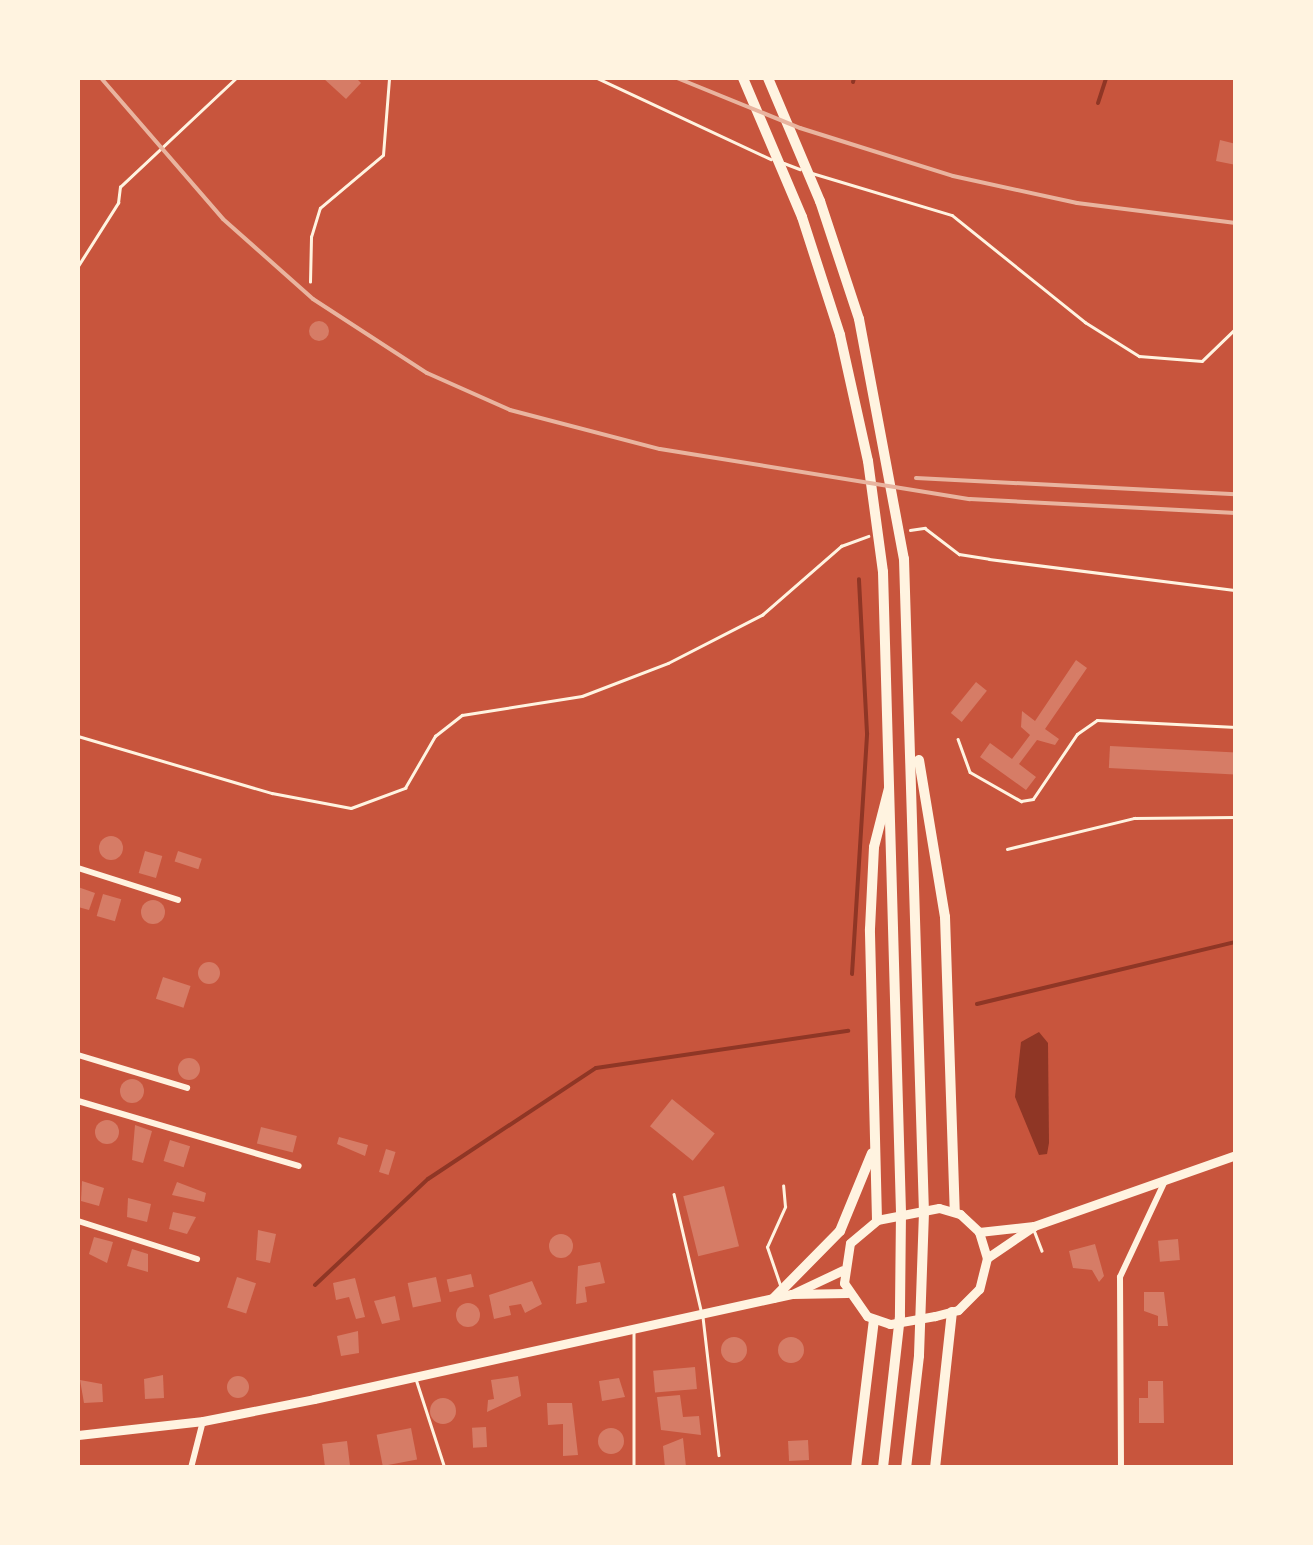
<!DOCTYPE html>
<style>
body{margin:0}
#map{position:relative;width:1313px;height:1545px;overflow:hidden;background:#c8553d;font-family:Poppins,sans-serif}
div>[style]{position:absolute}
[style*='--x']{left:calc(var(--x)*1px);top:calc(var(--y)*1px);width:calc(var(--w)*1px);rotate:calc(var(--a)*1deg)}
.water>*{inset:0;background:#8f3625}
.stream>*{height:4px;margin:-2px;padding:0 2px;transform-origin:2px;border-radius:2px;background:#8f3625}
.building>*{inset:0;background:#d67c66;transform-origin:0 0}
.round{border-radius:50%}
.path>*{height:2.5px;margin:-1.25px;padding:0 1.25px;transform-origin:1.25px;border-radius:1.25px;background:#fff3e0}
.service>*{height:2.5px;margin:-1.25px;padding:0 1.25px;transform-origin:1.25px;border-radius:1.25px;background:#fff3e0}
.minor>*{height:6px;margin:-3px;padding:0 3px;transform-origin:3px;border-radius:3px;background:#fff3e0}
.secondary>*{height:9px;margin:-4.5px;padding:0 4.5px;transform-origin:4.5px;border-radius:4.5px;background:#fff3e0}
.primary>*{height:10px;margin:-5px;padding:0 5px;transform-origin:5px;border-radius:5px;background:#fff3e0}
.rail>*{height:4px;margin:-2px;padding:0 2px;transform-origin:2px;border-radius:2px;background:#e9b49f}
span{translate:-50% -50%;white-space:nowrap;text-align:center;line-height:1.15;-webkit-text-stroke:10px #fff3e0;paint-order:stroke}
.frame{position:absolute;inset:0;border:80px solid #fff3e0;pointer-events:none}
</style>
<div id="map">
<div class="water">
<i style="clip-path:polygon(1039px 1032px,1048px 1043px,1049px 1143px,1047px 1154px,1039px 1155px,1015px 1097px,1021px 1042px)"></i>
</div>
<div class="stream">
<i style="--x:853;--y:82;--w:4;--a:-76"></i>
<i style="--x:1098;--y:103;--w:26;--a:-72"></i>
<i style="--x:852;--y:974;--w:241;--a:-86.4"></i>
<i style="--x:867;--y:733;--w:154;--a:-93"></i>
<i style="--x:977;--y:1004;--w:266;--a:-13.5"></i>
<i style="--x:315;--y:1285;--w:155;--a:-43.2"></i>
<i style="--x:428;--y:1179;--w:201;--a:-33.5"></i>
<i style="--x:596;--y:1068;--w:255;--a:-8.4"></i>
</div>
<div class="building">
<i style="clip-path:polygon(323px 78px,356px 78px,361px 83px,346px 99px)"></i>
<i style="clip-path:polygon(1220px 140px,1236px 144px,1236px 165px,1216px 161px)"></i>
<i class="round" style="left:309px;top:321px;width:20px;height:20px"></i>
<i style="clip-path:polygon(1076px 660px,1087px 668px,1045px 729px,1059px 739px,1055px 745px,1037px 740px,1019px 764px,1036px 777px,1026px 790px,980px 757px,990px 743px,1012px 759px,1030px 735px,1021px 727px,1022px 711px,1035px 721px)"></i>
<i style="left:976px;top:682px;width:14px;height:40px;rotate:39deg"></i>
<i style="left:1110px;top:746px;width:126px;height:22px;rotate:3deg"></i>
<i class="round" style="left:99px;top:836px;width:24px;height:24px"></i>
<i style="left:145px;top:851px;width:18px;height:23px;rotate:16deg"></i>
<i style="left:178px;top:851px;width:25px;height:11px;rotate:18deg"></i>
<i style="clip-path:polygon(78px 887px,95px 893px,89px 910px,78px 907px)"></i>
<i style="left:103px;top:894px;width:19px;height:23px;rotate:16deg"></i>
<i class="round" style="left:141px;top:900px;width:24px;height:24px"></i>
<i class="round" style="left:198px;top:962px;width:22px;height:22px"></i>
<i style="left:163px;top:977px;width:29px;height:23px;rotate:18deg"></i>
<i class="round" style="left:178px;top:1058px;width:22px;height:22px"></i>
<i class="round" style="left:120px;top:1079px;width:24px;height:24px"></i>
<i style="left:672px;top:1099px;width:55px;height:35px;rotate:39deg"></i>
<i class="round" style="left:95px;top:1120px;width:24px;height:24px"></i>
<i style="clip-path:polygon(135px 1125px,152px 1131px,143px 1163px,132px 1160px)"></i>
<i style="left:261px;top:1127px;width:37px;height:17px;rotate:14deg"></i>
<i style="clip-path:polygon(339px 1137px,368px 1145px,365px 1156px,337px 1144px)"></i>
<i style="left:170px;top:1140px;width:21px;height:22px;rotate:17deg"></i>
<i style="left:386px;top:1149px;width:10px;height:24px;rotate:17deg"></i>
<i style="clip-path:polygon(82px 1181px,104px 1188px,99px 1206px,81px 1201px)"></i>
<i style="clip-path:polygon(177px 1182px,206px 1193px,204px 1202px,172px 1195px)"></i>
<i style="left:724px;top:1186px;width:62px;height:42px;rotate:76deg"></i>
<i style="clip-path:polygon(128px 1198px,151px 1204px,147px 1222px,127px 1217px)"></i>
<i style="clip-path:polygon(173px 1212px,196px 1217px,187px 1234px,169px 1229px)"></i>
<i style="clip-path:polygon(258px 1230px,276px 1234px,270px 1263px,256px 1260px)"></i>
<i class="round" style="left:549px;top:1234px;width:24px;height:24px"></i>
<i style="clip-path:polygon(94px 1237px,113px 1242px,107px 1263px,89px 1254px)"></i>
<i style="left:1178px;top:1239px;width:21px;height:20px;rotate:85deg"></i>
<i style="clip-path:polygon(1095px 1244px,1104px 1276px,1099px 1282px,1092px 1270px,1073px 1268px,1069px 1251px)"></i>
<i style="clip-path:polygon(132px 1249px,148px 1254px,148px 1272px,127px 1266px)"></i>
<i style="clip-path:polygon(600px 1262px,605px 1283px,585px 1287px,587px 1302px,576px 1304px,578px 1266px)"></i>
<i style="left:471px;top:1274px;width:13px;height:25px;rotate:77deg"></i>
<i style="left:237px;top:1277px;width:20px;height:32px;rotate:18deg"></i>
<i style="left:436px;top:1277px;width:25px;height:29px;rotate:78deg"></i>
<i style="clip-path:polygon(355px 1278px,365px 1317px,356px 1319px,349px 1297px,336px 1300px,333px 1283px)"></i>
<i style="clip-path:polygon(532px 1281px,542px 1304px,525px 1313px,521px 1304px,509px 1306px,511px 1315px,494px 1319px,489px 1295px)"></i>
<i style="clip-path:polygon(1144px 1292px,1164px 1292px,1168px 1326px,1158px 1326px,1158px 1316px,1144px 1311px)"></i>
<i style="clip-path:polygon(395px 1296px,400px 1320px,382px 1324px,374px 1301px)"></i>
<i class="round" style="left:456px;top:1303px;width:24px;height:24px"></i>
<i style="clip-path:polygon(358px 1331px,359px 1353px,341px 1356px,337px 1336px)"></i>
<i class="round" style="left:778px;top:1337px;width:26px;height:26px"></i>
<i class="round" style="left:721px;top:1337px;width:26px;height:26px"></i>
<i style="left:695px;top:1367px;width:22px;height:42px;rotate:85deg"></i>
<i style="clip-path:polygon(163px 1375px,164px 1398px,145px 1399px,144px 1379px)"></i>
<i class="round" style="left:227px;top:1376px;width:22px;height:22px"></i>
<i style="clip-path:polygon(518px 1376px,521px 1396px,487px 1412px,488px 1400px,494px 1399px,491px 1380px)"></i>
<i style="clip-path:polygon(619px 1378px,625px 1397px,602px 1401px,599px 1381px)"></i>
<i style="clip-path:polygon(80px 1380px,102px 1384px,103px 1402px,84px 1403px)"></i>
<i style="clip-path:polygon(1148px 1381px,1163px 1381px,1164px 1423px,1139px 1423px,1139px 1398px,1148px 1398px)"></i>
<i style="clip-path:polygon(680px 1395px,683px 1417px,699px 1416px,701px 1435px,661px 1430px,657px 1397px)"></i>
<i class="round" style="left:430px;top:1398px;width:26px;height:26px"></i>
<i style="clip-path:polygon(547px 1403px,572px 1403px,578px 1455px,563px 1456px,563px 1424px,548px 1425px)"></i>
<i style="left:486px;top:1427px;width:20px;height:14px;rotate:87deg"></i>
<i style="left:411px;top:1428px;width:32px;height:35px;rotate:79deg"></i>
<i class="round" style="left:598px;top:1428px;width:26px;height:26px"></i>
<i style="clip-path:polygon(683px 1438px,686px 1467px,665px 1468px,663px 1446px)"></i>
<i style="left:808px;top:1440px;width:20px;height:20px;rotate:87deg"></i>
<i style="left:347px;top:1441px;width:25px;height:25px;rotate:83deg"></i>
</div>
<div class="path">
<i style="--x:78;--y:266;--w:75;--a:-57.6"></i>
<i style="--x:118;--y:203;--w:16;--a:-83"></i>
<i style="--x:120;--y:187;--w:159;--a:-43.2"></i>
<i style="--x:910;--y:530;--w:15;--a:-8"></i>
<i style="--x:925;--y:528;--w:43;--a:37.4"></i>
<i style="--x:959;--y:554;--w:30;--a:9"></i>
<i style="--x:989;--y:559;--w:249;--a:7.2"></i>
<i style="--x:78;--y:736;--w:202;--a:16.4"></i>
<i style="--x:272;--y:793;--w:80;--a:10.8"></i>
<i style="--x:351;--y:808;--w:58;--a:-20.3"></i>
<i style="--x:405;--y:788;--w:60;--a:-60"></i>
<i style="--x:435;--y:736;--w:34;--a:-38"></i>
<i style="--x:462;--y:715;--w:121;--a:-9"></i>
<i style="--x:582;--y:696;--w:92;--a:-21"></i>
<i style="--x:668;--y:663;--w:106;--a:-27.1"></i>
<i style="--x:762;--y:615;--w:105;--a:-41.1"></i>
<i style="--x:841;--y:546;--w:29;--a:-20"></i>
</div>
<div class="service">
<i style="--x:597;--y:78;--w:192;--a:25"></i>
<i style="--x:784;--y:163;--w:17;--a:21"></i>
<i style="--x:812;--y:173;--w:146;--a:16.7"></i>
<i style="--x:952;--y:215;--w:171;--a:38.8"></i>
<i style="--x:1085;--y:322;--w:64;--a:32.2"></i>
<i style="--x:1139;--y:356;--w:63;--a:4.5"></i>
<i style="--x:1202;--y:361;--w:47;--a:-44.1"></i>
<i style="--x:310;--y:282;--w:45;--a:-88.7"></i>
<i style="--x:311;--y:237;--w:30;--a:-73"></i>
<i style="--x:320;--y:208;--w:82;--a:-40.1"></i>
<i style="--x:383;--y:155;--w:77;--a:-85.5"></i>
<i style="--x:958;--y:739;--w:35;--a:70"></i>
<i style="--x:970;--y:772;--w:59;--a:29.6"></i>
<i style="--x:1021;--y:801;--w:12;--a:-9"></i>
<i style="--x:1033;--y:799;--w:78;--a:-55.9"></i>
<i style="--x:1077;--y:734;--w:24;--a:-35"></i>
<i style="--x:1097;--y:720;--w:139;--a:2.9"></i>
<i style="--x:1007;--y:849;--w:131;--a:-13.7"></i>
<i style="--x:1134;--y:818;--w:102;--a:-0.6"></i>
<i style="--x:674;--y:1194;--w:119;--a:76.9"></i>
<i style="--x:1034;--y:1230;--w:22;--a:69"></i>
<i style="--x:781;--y:1288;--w:43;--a:-108.9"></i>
<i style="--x:767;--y:1247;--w:44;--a:-65.8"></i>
<i style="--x:785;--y:1207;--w:21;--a:-95"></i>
<i style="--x:703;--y:1317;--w:139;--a:83.4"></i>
<i style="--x:634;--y:1332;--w:136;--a:90"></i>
<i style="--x:416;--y:1379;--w:94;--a:72"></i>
</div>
<div class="minor">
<i style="--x:78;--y:868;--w:105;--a:17.7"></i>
<i style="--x:78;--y:1055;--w:114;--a:16.8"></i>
<i style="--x:78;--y:1101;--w:230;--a:16.4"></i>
<i style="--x:78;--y:1221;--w:125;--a:17.7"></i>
<i style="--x:191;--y:1468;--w:49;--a:-75.7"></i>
<i style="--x:1121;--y:1468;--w:191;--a:-90.3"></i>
<i style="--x:1120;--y:1277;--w:106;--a:-64.9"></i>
</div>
<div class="secondary">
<i style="--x:939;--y:1208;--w:22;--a:16"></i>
<i style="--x:960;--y:1214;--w:26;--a:43"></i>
<i style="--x:979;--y:1232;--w:27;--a:73"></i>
<i style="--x:987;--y:1258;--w:32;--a:104"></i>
<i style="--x:979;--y:1289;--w:30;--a:135"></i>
<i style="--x:958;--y:1310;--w:24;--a:165"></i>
<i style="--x:935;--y:1316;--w:46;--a:169.9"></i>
<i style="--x:890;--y:1324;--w:24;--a:-161"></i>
<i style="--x:867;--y:1316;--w:40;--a:-124.9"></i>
<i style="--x:844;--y:1283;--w:40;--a:-81.5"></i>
<i style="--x:850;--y:1243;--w:35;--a:-40"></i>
<i style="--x:877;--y:1220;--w:63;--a:-11"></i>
<i style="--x:979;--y:1232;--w:55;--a:-6.2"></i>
<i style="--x:1034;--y:1226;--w:214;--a:-19.4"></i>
<i style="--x:987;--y:1258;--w:57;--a:-34.2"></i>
<i style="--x:792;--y:1294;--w:56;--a:-25.2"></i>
<i style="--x:78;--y:1435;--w:126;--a:-6.4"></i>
<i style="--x:203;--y:1421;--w:113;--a:-11.2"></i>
<i style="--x:314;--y:1399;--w:489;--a:-12.4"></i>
<i style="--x:792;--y:1294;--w:55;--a:-1"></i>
</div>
<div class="primary">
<i style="--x:743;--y:78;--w:151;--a:67"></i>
<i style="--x:802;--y:217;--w:124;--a:72.1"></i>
<i style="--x:840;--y:335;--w:129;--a:77.5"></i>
<i style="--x:868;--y:461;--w:112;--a:82.3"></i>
<i style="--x:883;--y:572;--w:640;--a:88.39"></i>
<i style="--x:901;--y:1212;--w:104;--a:90.6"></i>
<i style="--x:900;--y:1316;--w:153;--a:96.4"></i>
<i style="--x:768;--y:78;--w:134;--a:67.1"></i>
<i style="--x:820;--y:201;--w:124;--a:71.7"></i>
<i style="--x:859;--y:319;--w:244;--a:79.4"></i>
<i style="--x:904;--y:559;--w:653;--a:88.25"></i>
<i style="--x:924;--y:1212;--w:144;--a:92"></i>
<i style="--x:919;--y:1356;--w:113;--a:96.6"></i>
<i style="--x:919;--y:760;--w:159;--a:80.6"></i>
<i style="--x:945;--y:917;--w:295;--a:88.1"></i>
<i style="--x:877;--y:1220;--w:291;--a:-91.4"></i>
<i style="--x:870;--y:929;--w:82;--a:-87.2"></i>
<i style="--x:874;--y:847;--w:61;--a:-75.7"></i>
<i style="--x:774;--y:1298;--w:94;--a:-45.4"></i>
<i style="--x:840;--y:1231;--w:84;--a:-67.7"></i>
<i style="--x:856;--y:1468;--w:149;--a:-83.1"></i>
<i style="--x:935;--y:1468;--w:157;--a:-83.8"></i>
</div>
<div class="rail">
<i style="--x:101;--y:78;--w:186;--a:49.1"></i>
<i style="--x:223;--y:219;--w:120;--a:41.6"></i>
<i style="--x:313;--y:299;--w:136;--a:33"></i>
<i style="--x:427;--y:373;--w:91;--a:24"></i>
<i style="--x:510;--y:410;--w:155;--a:14.6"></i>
<i style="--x:660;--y:449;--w:314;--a:9.2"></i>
<i style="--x:970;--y:499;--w:266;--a:3"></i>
<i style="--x:677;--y:78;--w:133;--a:22.1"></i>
<i style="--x:800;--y:128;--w:160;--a:17.4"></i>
<i style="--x:953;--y:176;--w:127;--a:12.3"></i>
<i style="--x:1077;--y:203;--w:160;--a:7.2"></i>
<i style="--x:916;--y:478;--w:320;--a:2.9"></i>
</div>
<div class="frame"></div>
</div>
